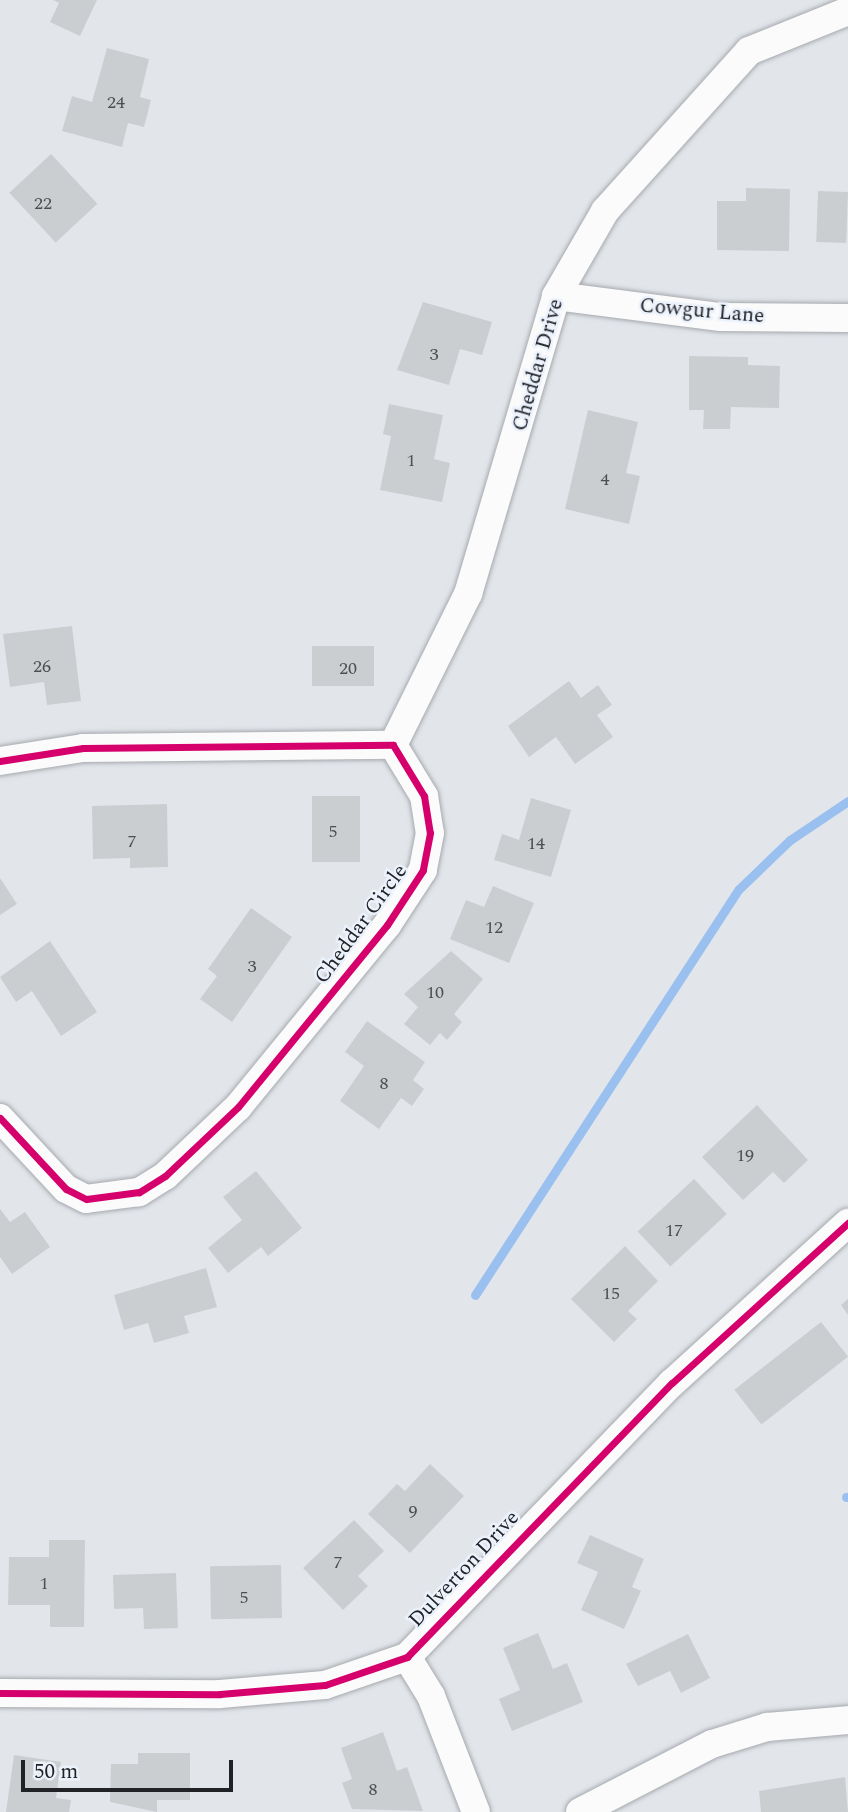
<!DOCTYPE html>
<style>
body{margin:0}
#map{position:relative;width:848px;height:1812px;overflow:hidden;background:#e2e6eb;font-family:Spectral,serif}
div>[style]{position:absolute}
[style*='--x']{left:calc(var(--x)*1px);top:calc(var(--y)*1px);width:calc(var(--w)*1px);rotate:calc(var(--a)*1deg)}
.stream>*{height:9px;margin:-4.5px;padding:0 4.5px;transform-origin:4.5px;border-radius:4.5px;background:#9ac0ef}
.building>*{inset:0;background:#cbced1;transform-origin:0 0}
.roads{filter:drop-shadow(0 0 2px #a6a9ad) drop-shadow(0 0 2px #a6a9ad)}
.minor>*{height:28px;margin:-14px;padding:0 14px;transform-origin:14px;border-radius:14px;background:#fbfbfc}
.cycleway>*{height:7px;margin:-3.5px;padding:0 3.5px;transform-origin:3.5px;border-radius:3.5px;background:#d6006c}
span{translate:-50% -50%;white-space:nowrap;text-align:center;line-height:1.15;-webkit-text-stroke:5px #ebf2fc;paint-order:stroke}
.number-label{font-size:18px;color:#4c4e52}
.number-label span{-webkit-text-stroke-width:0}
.street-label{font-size:21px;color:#202226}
.scale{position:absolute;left:21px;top:1760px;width:212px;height:32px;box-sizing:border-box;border:4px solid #202226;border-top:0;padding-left:9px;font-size:21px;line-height:24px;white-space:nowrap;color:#202226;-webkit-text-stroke:5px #ebf2fc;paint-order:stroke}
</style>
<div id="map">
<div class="stream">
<i style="--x:475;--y:1295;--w:484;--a:-57"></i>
<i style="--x:739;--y:889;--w:71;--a:-43.9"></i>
<i style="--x:790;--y:840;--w:70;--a:-33.9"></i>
<i style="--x:846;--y:1497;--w:2;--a:0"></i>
</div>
<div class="building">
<i style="clip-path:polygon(53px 0,97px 0,80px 36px,50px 22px,59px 3px)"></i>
<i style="clip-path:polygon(107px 48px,149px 59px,140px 97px,151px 100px,144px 127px,128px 123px,122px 147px,62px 131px,72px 96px,92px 102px)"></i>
<i style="left:51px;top:154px;width:68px;height:57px;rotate:47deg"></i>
<i style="clip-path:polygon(746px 188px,790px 189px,789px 251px,717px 250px,717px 201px,746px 201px)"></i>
<i style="left:818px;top:191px;width:30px;height:51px;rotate:2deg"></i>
<i style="clip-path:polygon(423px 302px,492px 322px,482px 355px,460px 349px,449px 385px,397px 370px)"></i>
<i style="clip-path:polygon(689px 356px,748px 357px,748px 365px,780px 366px,779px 408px,731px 407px,730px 429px,703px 429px,704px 410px,689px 410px)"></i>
<i style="clip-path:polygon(389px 404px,443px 415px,434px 459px,450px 463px,442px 502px,380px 490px,391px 436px,383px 434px)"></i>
<i style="clip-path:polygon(588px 410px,638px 422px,626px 473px,640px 476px,629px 524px,565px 509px)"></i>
<i style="clip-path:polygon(72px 626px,81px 701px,47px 705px,44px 682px,10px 687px,3px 634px)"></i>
<i style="left:312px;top:646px;width:62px;height:40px"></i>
<i style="clip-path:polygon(569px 681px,581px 698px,598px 685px,612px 705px,597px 715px,613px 737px,575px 764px,556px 737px,529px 757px,508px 726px)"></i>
<i style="left:312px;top:796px;width:48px;height:66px"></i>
<i style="clip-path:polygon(531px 798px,571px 810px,551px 877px,494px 860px,502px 834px,519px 840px)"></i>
<i style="clip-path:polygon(167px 804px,168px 867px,130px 868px,130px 858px,93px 859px,92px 806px)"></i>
<i style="clip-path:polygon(0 878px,17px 904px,0 915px)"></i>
<i style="clip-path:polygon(493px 886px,534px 903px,509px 963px,450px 939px,466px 900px,484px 907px)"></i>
<i style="clip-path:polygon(251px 908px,292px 937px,232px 1022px,200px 999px,217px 976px,208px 969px)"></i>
<i style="clip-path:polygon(50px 941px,97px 1012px,61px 1036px,32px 991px,16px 1002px,0 977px)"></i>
<i style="clip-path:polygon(451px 951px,483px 979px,454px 1014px,462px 1022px,447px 1040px,440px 1033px,430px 1045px,404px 1024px,418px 1007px,404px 994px)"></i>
<i style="clip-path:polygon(367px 1021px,425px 1062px,413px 1080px,424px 1089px,412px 1106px,401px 1098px,379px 1129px,340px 1101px,364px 1066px,345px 1052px)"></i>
<i style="clip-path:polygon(757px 1105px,808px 1160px,784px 1183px,773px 1172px,743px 1200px,702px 1157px)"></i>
<i style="clip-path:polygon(256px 1171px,302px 1228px,268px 1256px,261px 1247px,228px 1273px,208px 1248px,242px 1220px,223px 1197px)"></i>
<i style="left:694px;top:1179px;width:48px;height:77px;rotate:47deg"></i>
<i style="clip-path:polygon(0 1209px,10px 1222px,25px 1212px,50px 1247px,12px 1274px,0 1257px)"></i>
<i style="clip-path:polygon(625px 1246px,658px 1281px,628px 1311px,637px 1319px,614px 1342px,571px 1299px)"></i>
<i style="clip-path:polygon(206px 1268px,217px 1307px,184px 1316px,189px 1333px,154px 1343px,148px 1323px,124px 1330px,114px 1295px)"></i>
<i style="clip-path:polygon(848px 1299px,848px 1315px,841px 1305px)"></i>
<i style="left:821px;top:1322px;width:44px;height:110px;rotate:52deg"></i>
<i style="clip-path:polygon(430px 1464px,464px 1496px,410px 1553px,368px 1514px,397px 1484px,405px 1491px)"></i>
<i style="clip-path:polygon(354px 1520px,384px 1551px,358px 1576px,368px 1586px,343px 1610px,303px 1568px)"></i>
<i style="clip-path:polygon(590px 1535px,644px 1559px,632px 1587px,641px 1591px,624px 1629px,581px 1610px,598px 1572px,577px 1563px)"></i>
<i style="clip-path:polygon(49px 1540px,85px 1540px,84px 1627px,50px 1627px,50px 1605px,8px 1605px,9px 1557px,49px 1557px)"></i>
<i style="left:281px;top:1565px;width:53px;height:71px;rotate:89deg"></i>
<i style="clip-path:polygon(176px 1573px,178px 1628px,144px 1629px,143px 1608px,114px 1609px,113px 1575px)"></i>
<i style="clip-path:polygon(538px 1633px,553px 1669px,567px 1663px,583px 1702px,512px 1731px,499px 1699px,520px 1690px,503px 1648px)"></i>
<i style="clip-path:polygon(688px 1634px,710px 1678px,681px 1693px,670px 1671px,638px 1686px,626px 1664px)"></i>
<i style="clip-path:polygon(383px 1732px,397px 1771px,407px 1767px,423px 1811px,352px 1809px,342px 1783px,352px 1779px,341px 1748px)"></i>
<i style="clip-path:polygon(138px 1753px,190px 1753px,190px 1800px,157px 1800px,157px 1812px,110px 1802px,111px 1764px,138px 1764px)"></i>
<i style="clip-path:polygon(14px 1755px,61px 1762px,56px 1798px,71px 1800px,69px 1812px,6px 1812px)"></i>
<i style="clip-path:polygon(845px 1777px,848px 1812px,761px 1812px,759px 1791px)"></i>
</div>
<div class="roads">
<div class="minor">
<i style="--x:556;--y:296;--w:166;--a:7.3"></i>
<i style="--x:721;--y:317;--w:127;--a:0.5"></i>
<i style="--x:393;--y:745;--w:169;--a:-63.6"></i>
<i style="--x:468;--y:594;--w:311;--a:-73.5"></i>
<i style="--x:556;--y:296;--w:98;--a:-60"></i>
<i style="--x:605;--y:211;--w:215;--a:-48"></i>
<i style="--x:749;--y:51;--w:107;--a:-22"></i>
<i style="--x:0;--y:761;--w:84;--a:-8.9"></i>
<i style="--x:83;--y:748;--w:310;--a:-0.6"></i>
<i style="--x:393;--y:745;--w:60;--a:58.7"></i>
<i style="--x:424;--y:796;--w:37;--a:81"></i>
<i style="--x:430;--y:833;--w:38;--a:101"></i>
<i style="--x:423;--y:870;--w:66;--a:123.2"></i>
<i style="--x:387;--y:925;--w:235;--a:129.3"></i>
<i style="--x:238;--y:1107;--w:100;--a:136.6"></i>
<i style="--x:165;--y:1176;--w:31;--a:148"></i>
<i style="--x:139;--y:1192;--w:53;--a:172.5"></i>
<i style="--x:86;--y:1199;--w:22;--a:-153"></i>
<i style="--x:66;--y:1189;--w:97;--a:-132.9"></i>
<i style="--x:407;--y:1657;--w:46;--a:58.4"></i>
<i style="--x:431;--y:1696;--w:124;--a:68.8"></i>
<i style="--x:0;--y:1693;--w:220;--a:0.3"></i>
<i style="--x:220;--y:1694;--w:105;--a:-4.9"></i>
<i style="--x:325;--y:1685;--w:87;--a:-18.9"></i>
<i style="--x:407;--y:1657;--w:381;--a:-46"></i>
<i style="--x:672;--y:1383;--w:238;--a:-42.3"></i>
<i style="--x:580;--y:1812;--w:148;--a:-27.3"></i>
<i style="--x:712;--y:1744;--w:58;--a:-17.2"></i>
<i style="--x:767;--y:1727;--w:81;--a:-4.9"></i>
</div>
</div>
<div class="cycleway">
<i style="--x:0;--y:761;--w:84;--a:-8.9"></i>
<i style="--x:83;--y:748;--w:310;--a:-0.6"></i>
<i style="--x:393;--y:745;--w:60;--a:58.7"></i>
<i style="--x:424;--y:796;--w:37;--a:81"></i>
<i style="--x:430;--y:833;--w:38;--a:101"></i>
<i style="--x:423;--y:870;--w:66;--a:123.2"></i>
<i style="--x:387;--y:925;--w:235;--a:129.3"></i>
<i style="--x:238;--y:1107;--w:100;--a:136.6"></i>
<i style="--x:165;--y:1176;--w:31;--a:148"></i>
<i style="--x:139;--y:1192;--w:53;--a:172.5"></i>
<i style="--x:86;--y:1199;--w:22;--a:-153"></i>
<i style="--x:66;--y:1189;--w:97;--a:-132.9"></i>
<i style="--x:0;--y:1693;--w:220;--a:0.3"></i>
<i style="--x:220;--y:1694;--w:105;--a:-4.9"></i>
<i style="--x:325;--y:1685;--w:87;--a:-18.9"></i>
<i style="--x:407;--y:1657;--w:381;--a:-46"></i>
<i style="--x:672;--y:1383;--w:238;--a:-42.3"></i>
</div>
<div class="number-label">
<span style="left:116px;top:103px">24</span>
<span style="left:43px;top:204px">22</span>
<span style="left:434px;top:355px">3</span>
<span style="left:411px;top:461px">1</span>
<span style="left:605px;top:480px">4</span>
<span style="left:42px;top:667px">26</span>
<span style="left:348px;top:669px">20</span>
<span style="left:333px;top:832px">5</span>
<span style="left:132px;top:842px">7</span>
<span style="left:536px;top:844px">14</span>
<span style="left:494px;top:928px">12</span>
<span style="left:252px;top:967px">3</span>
<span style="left:435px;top:993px">10</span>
<span style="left:384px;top:1084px">8</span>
<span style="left:745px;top:1156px">19</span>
<span style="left:674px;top:1231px">17</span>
<span style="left:611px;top:1294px">15</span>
<span style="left:413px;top:1512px">9</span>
<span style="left:338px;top:1563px">7</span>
<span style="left:44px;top:1584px">1</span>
<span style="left:244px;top:1598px">5</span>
<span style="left:373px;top:1790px">8</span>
</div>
<div class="street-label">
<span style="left:702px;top:311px;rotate:5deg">Cowgur Lane</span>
<span style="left:538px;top:365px;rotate:-74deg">Cheddar Drive</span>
<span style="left:361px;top:924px;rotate:-54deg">Cheddar Circle</span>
<span style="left:464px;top:1569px;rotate:-47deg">Dulverton Drive</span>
</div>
<div class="scale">50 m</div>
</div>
